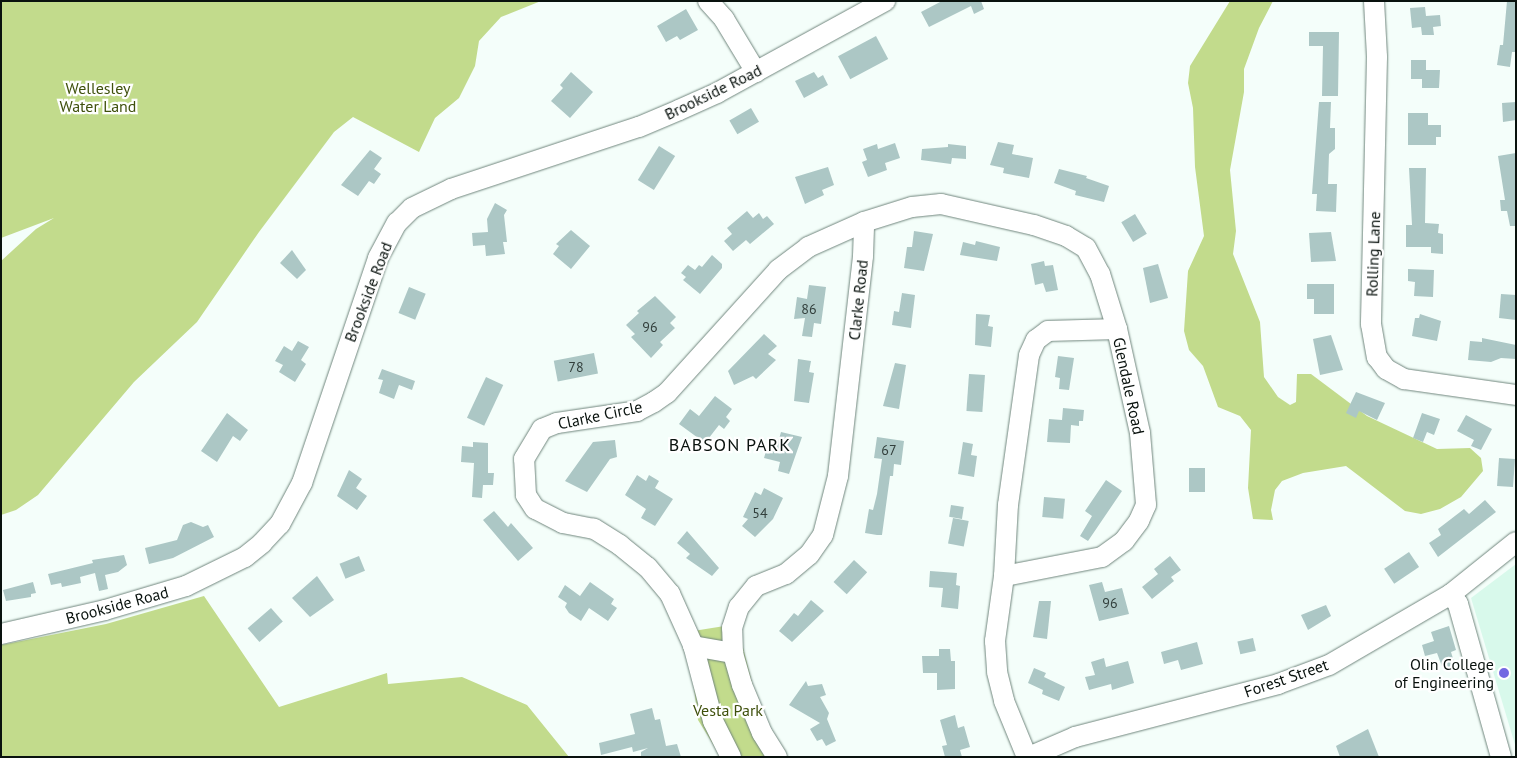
<!DOCTYPE html>
<style>
body{margin:0}
#map{position:relative;width:1517px;height:758px;overflow:hidden;background:#f4fefa;font-family:"PT Sans",sans-serif}
div>[style]{position:absolute}
[style*='--x']{left:calc(var(--x)*1px);top:calc(var(--y)*1px);width:calc(var(--w)*1px);rotate:calc(var(--a)*1deg)}
.built>*{inset:0;background:#d8f9eb}
.green>*{inset:0;background:#c2db8c}
.building>*{inset:0;background:#acc7c5;transform-origin:0 0}
.roads{filter:drop-shadow(0 0 1px #70867d) drop-shadow(0 0 1px #70867d)}
.minor>*{height:20px;margin:-10px;padding:0 10px;transform-origin:10px;border-radius:10px;background:#fff}
.dots>*{width:14px;height:14px;translate:-50% -50%;box-sizing:border-box;border:2px solid #fff;border-radius:50%}
span{translate:-50% -50%;white-space:nowrap;text-align:center;line-height:1.15;-webkit-text-stroke:4.5px #fff;paint-order:stroke}
.number-label{font-size:14px;color:#323f3c}
.number-label span{-webkit-text-stroke-width:0}
.park-label{font-size:16px;color:#3f500c}
.street-label{font-size:16px;color:#09120e}
.poi-label{font-size:16px;color:#09120e}
.right{translate:-100% -50%;text-align:right}
.neighbourhood-label{font-size:18px;color:#09120e;letter-spacing:1px}
.frame{position:absolute;inset:0;border:2px solid #09120e;pointer-events:none}
</style>
<div id="map">
<div class="built">
<i style="clip-path:polygon(1516px 564px,1516px 748px,1471px 598px)"></i>
</div>
<div class="green">
<i style="clip-path:polygon(1px 1px,541px 1px,501px 17px,479px 41px,475px 66px,459px 98px,435px 118px,419px 152px,353px 117px,334px 132px,259px 232px,197px 322px,134px 382px,38px 495px,16px 510px,1px 515px,1px 261px,36px 229px,54px 218px,1px 238px)"></i>
<i style="clip-path:polygon(1230px 1px,1273px 1px,1259px 28px,1244px 69px,1244px 92px,1230px 170px,1236px 231px,1233px 254px,1260px 322px,1264px 377px,1278px 397px,1290px 405px,1296px 402px,1297px 374px,1311px 374px,1367px 416px,1437px 449px,1470px 448px,1481px 458px,1483px 471px,1461px 497px,1440px 509px,1421px 514px,1405px 511px,1346px 466px,1303px 473px,1282px 481px,1275px 490px,1271px 510px,1273px 520px,1253px 519px,1248px 488px,1251px 430px,1240px 416px,1218px 407px,1203px 366px,1189px 350px,1184px 331px,1188px 271px,1204px 236px,1195px 167px,1193px 108px,1188px 83px,1190px 66px)"></i>
<i style="clip-path:polygon(204px 596px,279px 707px,387px 673px,388px 684px,462px 677px,527px 705px,569px 757px,1px 757px,1px 645px,106px 624px)"></i>
<i style="clip-path:polygon(737px 624px,771px 757px,721px 757px,698px 720px,687px 632px)"></i>
</div>
<div class="building">
<i style="clip-path:polygon(942px 1px,981px 1px,984px 9px,974px 14px,971px 6px,929px 27px,921px 12px)"></i>
<i style="clip-path:polygon(1507px 1px,1516px 1px,1516px 52px,1512px 52px,1510px 67px,1497px 65px,1500px 45px,1503px 45px)"></i>
<i style="clip-path:polygon(1425px 7px,1426px 16px,1440px 15px,1441px 26px,1433px 27px,1434px 35px,1422px 35px,1421px 27px,1412px 28px,1410px 8px)"></i>
<i style="clip-path:polygon(686px 9px,698px 30px,680px 40px,677px 36px,666px 42px,657px 26px)"></i>
<i style="clip-path:polygon(1309px 32px,1339px 32px,1338px 96px,1322px 96px,1323px 46px,1309px 46px)"></i>
<i style="left:876px;top:36px;width:26px;height:43px;rotate:62deg"></i>
<i style="clip-path:polygon(1411px 60px,1426px 60px,1426px 70px,1440px 70px,1439px 88px,1422px 88px,1422px 79px,1411px 79px)"></i>
<i style="clip-path:polygon(571px 72px,593px 92px,570px 118px,551px 101px,563px 88px,560px 85px)"></i>
<i style="clip-path:polygon(814px 72px,818px 78px,823px 75px,828px 85px,804px 98px,795px 81px)"></i>
<i style="clip-path:polygon(1319px 102px,1331px 102px,1330px 128px,1335px 128px,1335px 149px,1329px 154px,1328px 184px,1337px 184px,1336px 212px,1316px 211px,1317px 194px,1312px 194px)"></i>
<i style="clip-path:polygon(1516px 102px,1516px 120px,1503px 122px,1502px 103px)"></i>
<i style="left:751px;top:108px;width:16px;height:25px;rotate:60deg"></i>
<i style="clip-path:polygon(1408px 113px,1428px 113px,1428px 125px,1441px 125px,1441px 137px,1436px 137px,1436px 145px,1408px 145px)"></i>
<i style="clip-path:polygon(998px 142px,1014px 145px,1012px 154px,1033px 158px,1029px 178px,1003px 173px,1004px 168px,990px 165px)"></i>
<i style="clip-path:polygon(895px 143px,900px 158px,885px 163px,887px 170px,868px 177px,862px 162px,867px 160px,863px 149px,877px 144px,878px 149px)"></i>
<i style="clip-path:polygon(948px 144px,966px 146px,966px 159px,952px 158px,951px 164px,921px 160px,922px 149px,948px 147px)"></i>
<i style="left:659px;top:146px;width:19px;height:40px;rotate:32deg"></i>
<i style="clip-path:polygon(370px 150px,382px 158px,374px 169px,381px 174px,374px 184px,369px 181px,358px 196px,341px 185px)"></i>
<i style="clip-path:polygon(1516px 153px,1516px 226px,1510px 226px,1507px 211px,1501px 211px,1500px 200px,1505px 200px,1498px 156px)"></i>
<i style="clip-path:polygon(828px 167px,834px 185px,822px 190px,824px 195px,805px 204px,795px 177px)"></i>
<i style="clip-path:polygon(1409px 168px,1426px 168px,1425px 223px,1439px 224px,1438px 233px,1443px 234px,1443px 254px,1431px 253px,1431px 247px,1406px 247px,1406px 225px,1412px 225px)"></i>
<i style="clip-path:polygon(1059px 169px,1087px 176px,1086px 178px,1109px 186px,1104px 202px,1075px 195px,1076px 191px,1054px 183px)"></i>
<i style="clip-path:polygon(495px 203px,507px 210px,504px 215px,507px 242px,503px 242px,505px 254px,486px 256px,485px 245px,473px 246px,472px 233px,488px 232px,487px 219px)"></i>
<i style="clip-path:polygon(747px 211px,753px 218px,759px 213px,763px 219px,767px 216px,774px 224px,750px 244px,746px 240px,733px 251px,724px 241px,732px 234px,727px 228px)"></i>
<i style="left:1135px;top:214px;width:23px;height:16px;rotate:59deg"></i>
<i style="clip-path:polygon(571px 230px,590px 246px,571px 269px,553px 254px,559px 246px,556px 244px)"></i>
<i style="clip-path:polygon(914px 231px,933px 234px,924px 271px,904px 268px,907px 247px,912px 247px)"></i>
<i style="clip-path:polygon(1331px 232px,1336px 261px,1311px 262px,1309px 233px)"></i>
<i style="clip-path:polygon(976px 241px,1000px 247px,997px 261px,960px 255px,963px 242px,975px 245px)"></i>
<i style="clip-path:polygon(292px 250px,306px 270px,297px 279px,280px 263px)"></i>
<i style="clip-path:polygon(712px 255px,722px 264px,722px 268px,700px 294px,683px 280px,686px 277px,681px 273px,688px 265px,695px 270px,699px 265px,702px 267px)"></i>
<i style="clip-path:polygon(1044px 261px,1045px 266px,1053px 265px,1058px 290px,1046px 292px,1043px 283px,1035px 285px,1031px 264px)"></i>
<i style="clip-path:polygon(1158px 264px,1168px 298px,1150px 303px,1143px 268px)"></i>
<i style="clip-path:polygon(1408px 269px,1434px 270px,1433px 297px,1414px 296px,1415px 282px,1408px 281px)"></i>
<i style="clip-path:polygon(1307px 284px,1334px 284px,1334px 314px,1314px 314px,1314px 299px,1307px 299px)"></i>
<i style="clip-path:polygon(809px 285px,826px 287px,821px 324px,814px 323px,812px 337px,802px 336px,805px 318px,794px 319px,797px 297px,807px 299px)"></i>
<i style="left:409px;top:287px;width:18px;height:28px;rotate:22deg"></i>
<i style="clip-path:polygon(902px 293px,915px 295px,911px 328px,892px 325px,894px 311px,899px 312px)"></i>
<i style="clip-path:polygon(1501px 294px,1516px 295px,1516px 320px,1499px 318px)"></i>
<i style="clip-path:polygon(655px 296px,676px 317px,670px 323px,675px 328px,660px 342px,663px 345px,651px 358px,631px 337px,635px 334px,626px 325px,639px 313px,637px 311px)"></i>
<i style="clip-path:polygon(976px 314px,990px 315px,988px 326px,993px 327px,991px 347px,975px 345px)"></i>
<i style="clip-path:polygon(1420px 314px,1441px 321px,1437px 341px,1412px 336px,1415px 318px,1419px 318px)"></i>
<i style="clip-path:polygon(764px 334px,777px 346px,768px 354px,776px 360px,756px 379px,753px 376px,734px 385px,728px 371px)"></i>
<i style="clip-path:polygon(1331px 335px,1343px 370px,1320px 375px,1313px 339px)"></i>
<i style="clip-path:polygon(1482px 338px,1516px 345px,1516px 359px,1501px 358px,1491px 362px,1468px 360px,1470px 341px,1482px 342px)"></i>
<i style="clip-path:polygon(298px 341px,309px 347px,301px 360px,306px 364px,295px 382px,279px 372px,283px 365px,275px 361px,284px 346px,292px 351px)"></i>
<i style="left:594px;top:353px;width:21px;height:41px;rotate:79deg"></i>
<i style="clip-path:polygon(1058px 356px,1074px 358px,1069px 390px,1059px 389px,1060px 378px,1055px 377px)"></i>
<i style="clip-path:polygon(798px 359px,811px 361px,809px 372px,814px 373px,809px 403px,794px 401px)"></i>
<i style="clip-path:polygon(895px 363px,906px 365px,899px 409px,883px 406px)"></i>
<i style="clip-path:polygon(382px 369px,415px 381px,412px 390px,399px 385px,394px 399px,379px 393px,383px 380px,378px 379px)"></i>
<i style="left:969px;top:374px;width:16px;height:37px;rotate:4deg"></i>
<i style="left:486px;top:377px;width:19px;height:45px;rotate:25deg"></i>
<i style="clip-path:polygon(1356px 392px,1385px 403px,1377px 420px,1359px 411px,1356px 418px,1346px 413px)"></i>
<i style="clip-path:polygon(715px 396px,732px 409px,726px 417px,730px 421px,724px 429px,719px 425px,705px 443px,679px 424px,690px 409px,699px 416px)"></i>
<i style="clip-path:polygon(1063px 408px,1084px 410px,1083px 421px,1079px 421px,1079px 426px,1071px 425px,1070px 443px,1047px 442px,1049px 419px,1062px 420px)"></i>
<i style="clip-path:polygon(227px 413px,248px 430px,240px 441px,233px 436px,217px 462px,201px 451px)"></i>
<i style="clip-path:polygon(1422px 413px,1440px 419px,1434px 435px,1427px 432px,1423px 442px,1413px 438px)"></i>
<i style="clip-path:polygon(1466px 415px,1492px 429px,1481px 450px,1471px 446px,1474px 440px,1457px 431px)"></i>
<i style="clip-path:polygon(781px 432px,802px 437px,789px 474px,778px 471px,780px 462px,764px 458px,768px 444px,777px 446px)"></i>
<i style="clip-path:polygon(877px 437px,904px 441px,901px 465px,894px 464px,893px 476px,890px 476px,882px 535px,877px 535px,865px 533px,869px 509px,873px 510px,877px 494px,882px 459px,874px 458px)"></i>
<i style="clip-path:polygon(615px 440px,617px 457px,610px 459px,587px 492px,565px 481px,593px 442px)"></i>
<i style="clip-path:polygon(473px 442px,488px 443px,488px 473px,494px 473px,493px 485px,483px 485px,482px 498px,472px 497px,474px 463px,461px 462px,462px 446px,473px 447px)"></i>
<i style="clip-path:polygon(963px 442px,973px 444px,971px 455px,977px 456px,974px 477px,958px 474px)"></i>
<i style="left:1499px;top:458px;width:16px;height:28px;rotate:4deg"></i>
<i style="left:1189px;top:468px;width:16px;height:24px"></i>
<i style="clip-path:polygon(349px 470px,362px 479px,356px 488px,367px 496px,357px 510px,337px 496px)"></i>
<i style="clip-path:polygon(637px 475px,646px 481px,649px 475px,659px 481px,655px 488px,673px 499px,655px 526px,641px 518px,646px 509px,625px 495px)"></i>
<i style="clip-path:polygon(1106px 480px,1122px 491px,1088px 541px,1080px 536px,1092px 516px,1085px 511px)"></i>
<i style="clip-path:polygon(764px 488px,783px 498px,773px 519px,755px 537px,742px 526px,748px 519px,743px 517px,755px 492px,761px 495px)"></i>
<i style="left:1044px;top:497px;width:21px;height:20px;rotate:5deg"></i>
<i style="clip-path:polygon(1485px 500px,1496px 512px,1438px 557px,1429px 543px,1441px 535px,1438px 529px,1464px 509px,1469px 514px)"></i>
<i style="left:951px;top:505px;width:13px;height:12px;rotate:9deg"></i>
<i style="clip-path:polygon(494px 511px,508px 527px,511px 523px,533px 548px,518px 561px,483px 520px)"></i>
<i style="left:953px;top:518px;width:16px;height:26px;rotate:11deg"></i>
<i style="clip-path:polygon(191px 522px,203px 527px,208px 525px,214px 537px,173px 558px,149px 564px,145px 548px,177px 540px,183px 525px)"></i>
<i style="clip-path:polygon(687px 531px,719px 568px,712px 576px,686px 558px,690px 554px,677px 543px)"></i>
<i style="left:1409px;top:552px;width:18px;height:30px;rotate:56deg"></i>
<i style="clip-path:polygon(124px 555px,127px 565px,118px 572px,105px 575px,108px 589px,99px 591px,95px 573px,80px 577px,81px 583px,62px 587px,61px 583px,51px 585px,48px 574px,93px 563px,92px 560px)"></i>
<i style="left:359px;top:556px;width:16px;height:21px;rotate:68deg"></i>
<i style="clip-path:polygon(1170px 556px,1181px 570px,1171px 577px,1174px 581px,1152px 599px,1142px 587px,1158px 574px,1154px 569px)"></i>
<i style="left:854px;top:560px;width:18px;height:30px;rotate:43deg"></i>
<i style="clip-path:polygon(930px 571px,957px 573px,956px 585px,960px 586px,958px 609px,941px 607px,943px 588px,929px 587px)"></i>
<i style="clip-path:polygon(317px 576px,334px 600px,310px 617px,292px 598px)"></i>
<i style="clip-path:polygon(33px 582px,36px 593px,31px 594px,31px 597px,6px 601px,3px 590px)"></i>
<i style="clip-path:polygon(590px 582px,614px 599px,611px 604px,617px 608px,608px 621px,589px 608px,581px 621px,569px 613px,565px 607px,567px 603px,558px 597px,565px 585px,580px 596px)"></i>
<i style="clip-path:polygon(1102px 582px,1105px 592px,1122px 588px,1129px 614px,1099px 621px,1089px 585px)"></i>
<i style="clip-path:polygon(811px 600px,824px 611px,792px 642px,779px 631px,794px 613px,798px 616px)"></i>
<i style="clip-path:polygon(1039px 601px,1051px 601px,1047px 639px,1033px 637px)"></i>
<i style="clip-path:polygon(1326px 605px,1331px 616px,1308px 630px,1301px 615px)"></i>
<i style="left:271px;top:608px;width:18px;height:31px;rotate:49deg"></i>
<i style="clip-path:polygon(1449px 626px,1456px 650px,1451px 652px,1455px 665px,1443px 669px,1437px 653px,1425px 656px,1422px 645px,1434px 641px,1431px 632px)"></i>
<i style="left:1253px;top:638px;width:13px;height:16px;rotate:77deg"></i>
<i style="clip-path:polygon(1197px 642px,1203px 664px,1181px 670px,1178px 660px,1164px 664px,1161px 652px)"></i>
<i style="clip-path:polygon(939px 649px,950px 649px,951px 661px,955px 661px,955px 689px,937px 690px,937px 673px,923px 673px,922px 656px,939px 656px)"></i>
<i style="clip-path:polygon(1104px 658px,1106px 667px,1128px 661px,1134px 683px,1112px 690px,1111px 684px,1089px 690px,1085px 677px,1095px 675px,1091px 662px)"></i>
<i style="clip-path:polygon(1034px 668px,1046px 673px,1044px 677px,1065px 687px,1059px 701px,1042px 694px,1043px 690px,1028px 683px)"></i>
<i style="clip-path:polygon(806px 681px,808px 686px,822px 684px,826px 695px,820px 697px,829px 713px,827px 719px,836px 741px,826px 746px,822px 739px,817px 741px,810px 729px,820px 723px,789px 705px)"></i>
<i style="clip-path:polygon(652px 708px,655px 720px,660px 719px,666px 746px,677px 744px,681px 757px,641px 757px,641px 752px,648px 748px,633px 752px,632px 747px,601px 755px,599px 743px,635px 734px,630px 714px)"></i>
<i style="clip-path:polygon(955px 715px,958px 728px,964px 726px,970px 747px,960px 750px,962px 757px,945px 757px,942px 746px,947px 745px,940px 720px)"></i>
<i style="clip-path:polygon(1368px 729px,1379px 757px,1340px 757px,1336px 746px)"></i>
</div>
<div class="roads">
<div class="minor">
<i style="--x:708;--y:1;--w:24;--a:48"></i>
<i style="--x:724;--y:19;--w:62;--a:58.9"></i>
<i style="--x:1374;--y:1;--w:56;--a:86.9"></i>
<i style="--x:1377;--y:57;--w:267;--a:91.3"></i>
<i style="--x:1371;--y:324;--w:34;--a:80"></i>
<i style="--x:1377;--y:357;--w:15;--a:53"></i>
<i style="--x:1386;--y:369;--w:21;--a:29"></i>
<i style="--x:1404;--y:379;--w:113;--a:8.1"></i>
<i style="--x:1004;--y:576;--w:66;--a:97.9"></i>
<i style="--x:995;--y:641;--w:31;--a:86"></i>
<i style="--x:997;--y:672;--w:30;--a:76"></i>
<i style="--x:1004;--y:701;--w:61;--a:67.7"></i>
<i style="--x:1451;--y:594;--w:12;--a:55"></i>
<i style="--x:1458;--y:604;--w:159;--a:74.3"></i>
<i style="--x:1;--y:634;--w:107;--a:-13"></i>
<i style="--x:105;--y:610;--w:84;--a:-16.5"></i>
<i style="--x:186;--y:586;--w:66;--a:-26.2"></i>
<i style="--x:245;--y:557;--w:22;--a:-39"></i>
<i style="--x:262;--y:543;--w:26;--a:-47"></i>
<i style="--x:280;--y:524;--w:47;--a:-61.8"></i>
<i style="--x:302;--y:483;--w:237;--a:-71.3"></i>
<i style="--x:378;--y:258;--w:40;--a:-62"></i>
<i style="--x:397;--y:223;--w:21;--a:-45"></i>
<i style="--x:412;--y:208;--w:43;--a:-26"></i>
<i style="--x:451;--y:189;--w:198;--a:-18.3"></i>
<i style="--x:639;--y:127;--w:43;--a:-23"></i>
<i style="--x:679;--y:110;--w:42;--a:-24.1"></i>
<i style="--x:717;--y:93;--w:192;--a:-28.7"></i>
<i style="--x:693;--y:646;--w:41;--a:9.9"></i>
<i style="--x:731;--y:757;--w:40;--a:-116.6"></i>
<i style="--x:713;--y:721;--w:79;--a:-104.7"></i>
<i style="--x:693;--y:645;--w:56;--a:-114.3"></i>
<i style="--x:670;--y:594;--w:35;--a:-130"></i>
<i style="--x:647;--y:567;--w:35;--a:-141"></i>
<i style="--x:620;--y:545;--w:31;--a:-148"></i>
<i style="--x:594;--y:529;--w:32;--a:-169"></i>
<i style="--x:563;--y:523;--w:31;--a:-153"></i>
<i style="--x:535;--y:509;--w:17;--a:-123"></i>
<i style="--x:526;--y:495;--w:36;--a:-93"></i>
<i style="--x:524;--y:459;--w:35;--a:-59"></i>
<i style="--x:542;--y:429;--w:16;--a:-22"></i>
<i style="--x:557;--y:423;--w:81;--a:-8.5"></i>
<i style="--x:637;--y:411;--w:19;--a:-28"></i>
<i style="--x:654;--y:402;--w:16;--a:-35"></i>
<i style="--x:667;--y:393;--w:166;--a:-47.9"></i>
<i style="--x:778;--y:270;--w:38;--a:-37"></i>
<i style="--x:808;--y:247;--w:61;--a:-24.1"></i>
<i style="--x:777;--y:757;--w:28;--a:-122"></i>
<i style="--x:762;--y:733;--w:52;--a:-112.6"></i>
<i style="--x:742;--y:685;--w:33;--a:-106"></i>
<i style="--x:733;--y:653;--w:25;--a:-92"></i>
<i style="--x:732;--y:628;--w:22;--a:-72"></i>
<i style="--x:739;--y:607;--w:27;--a:-51"></i>
<i style="--x:756;--y:586;--w:32;--a:-22"></i>
<i style="--x:786;--y:574;--w:30;--a:-40"></i>
<i style="--x:809;--y:555;--w:24;--a:-55"></i>
<i style="--x:823;--y:535;--w:61;--a:-75.7"></i>
<i style="--x:838;--y:476;--w:221;--a:-83.5"></i>
<i style="--x:863;--y:256;--w:34;--a:-88"></i>
<i style="--x:864;--y:222;--w:50;--a:-17.4"></i>
<i style="--x:912;--y:207;--w:29;--a:-6"></i>
<i style="--x:941;--y:204;--w:95;--a:12.7"></i>
<i style="--x:1034;--y:225;--w:34;--a:19"></i>
<i style="--x:1066;--y:236;--w:23;--a:31"></i>
<i style="--x:1086;--y:248;--w:30;--a:62"></i>
<i style="--x:1100;--y:274;--w:58;--a:72.8"></i>
<i style="--x:1117;--y:329;--w:107;--a:77.5"></i>
<i style="--x:1140;--y:433;--w:72;--a:85.2"></i>
<i style="--x:1146;--y:505;--w:17;--a:114"></i>
<i style="--x:1139;--y:521;--w:25;--a:127"></i>
<i style="--x:1124;--y:541;--w:27;--a:144"></i>
<i style="--x:1102;--y:557;--w:100;--a:169"></i>
<i style="--x:1004;--y:576;--w:71;--a:-86.8"></i>
<i style="--x:1008;--y:505;--w:151;--a:-82"></i>
<i style="--x:1029;--y:355;--w:17;--a:-65"></i>
<i style="--x:1036;--y:340;--w:15;--a:-37"></i>
<i style="--x:1048;--y:331;--w:69;--a:-1.7"></i>
<i style="--x:1029;--y:757;--w:50;--a:-23.5"></i>
<i style="--x:1075;--y:737;--w:210;--a:-14.6"></i>
<i style="--x:1278;--y:684;--w:54;--a:-20.4"></i>
<i style="--x:1329;--y:665;--w:141;--a:-30.2"></i>
<i style="--x:1451;--y:594;--w:83;--a:-38.7"></i>
</div>
</div>
<div class="dots">
<i style="left:1504px;top:673px;background:#7368e2"></i>
</div>
<div class="number-label">
<span style="left:809px;top:309px">86</span>
<span style="left:650px;top:327px">96</span>
<span style="left:576px;top:367px">78</span>
<span style="left:889px;top:450px">67</span>
<span style="left:760px;top:513px">54</span>
<span style="left:1110px;top:603px">96</span>
</div>
<div class="park-label">
<span style="left:98px;top:97px">Wellesley<br>Water Land</span>
<span style="left:728px;top:710px">Vesta Park</span>
</div>
<div class="street-label">
<span style="left:713px;top:92px;rotate:-26deg">Brookside Road</span>
<span style="left:1373px;top:254px;rotate:-88deg">Rolling Lane</span>
<span style="left:368px;top:292px;rotate:-69deg">Brookside Road</span>
<span style="left:858px;top:300px;rotate:-84deg">Clarke Road</span>
<span style="left:1129px;top:386px;rotate:78deg">Glendale Road</span>
<span style="left:600px;top:415px;rotate:-12deg">Clarke Circle</span>
<span style="left:117px;top:605px;rotate:-15deg">Brookside Road</span>
<span style="left:1286px;top:678px;rotate:-19deg">Forest Street</span>
</div>
<div class="poi-label">
<span class="right" style="left:1494px;top:673px">Olin College<br>of Engineering</span>
</div>
<div class="neighbourhood-label">
<span style="left:730px;top:445px">BABSON PARK</span>
</div>
<div class="frame"></div>
</div>
